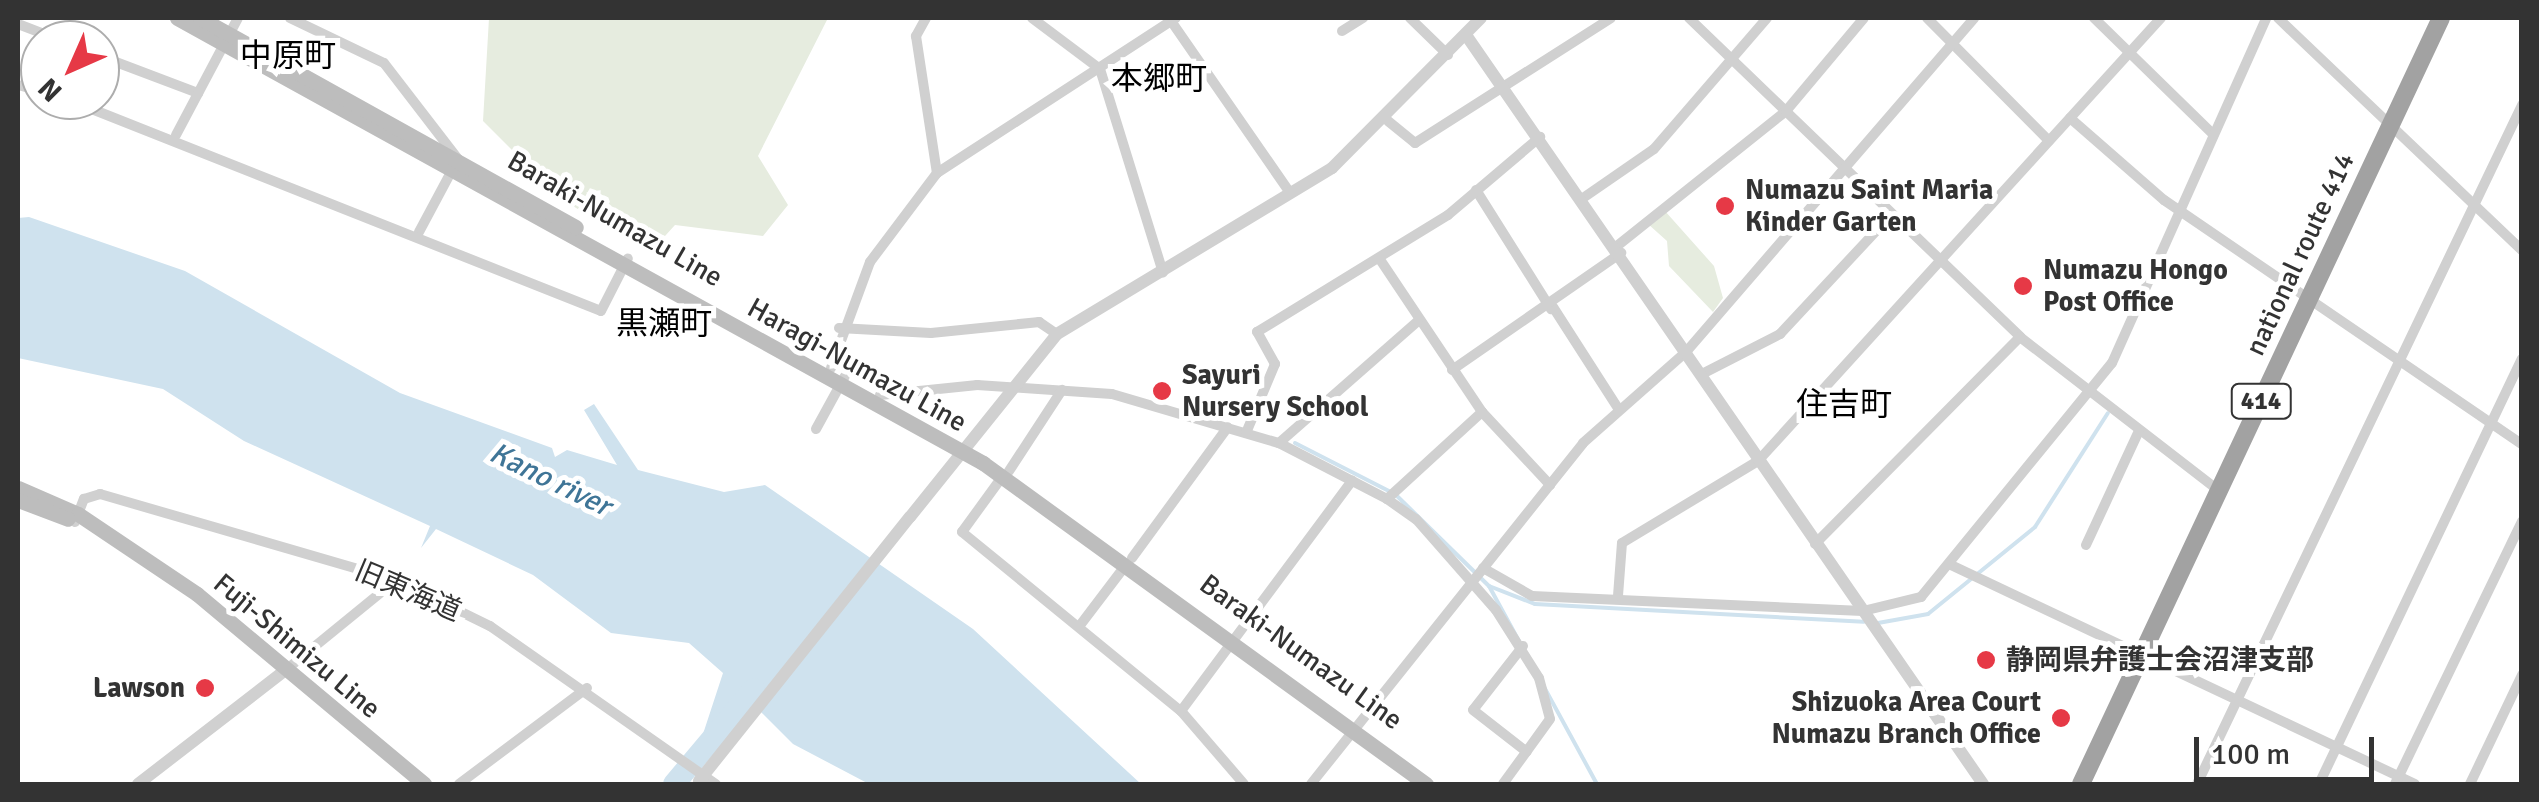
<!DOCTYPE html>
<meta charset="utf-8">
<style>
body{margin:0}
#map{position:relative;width:2539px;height:802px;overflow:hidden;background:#fff;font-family:Signika,"Noto Sans JP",sans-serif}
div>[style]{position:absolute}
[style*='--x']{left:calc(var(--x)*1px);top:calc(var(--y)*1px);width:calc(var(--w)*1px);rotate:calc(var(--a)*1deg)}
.green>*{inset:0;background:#e6ecdf}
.water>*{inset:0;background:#cfe2ee}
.stream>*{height:4px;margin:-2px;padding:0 2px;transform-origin:2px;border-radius:2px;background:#cfe2ee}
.river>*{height:22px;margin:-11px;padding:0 11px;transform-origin:11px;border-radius:11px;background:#cfe2ee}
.minor>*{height:10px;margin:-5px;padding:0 5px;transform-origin:5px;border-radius:5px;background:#d0d0d0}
.tertiary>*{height:12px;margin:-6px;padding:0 6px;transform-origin:6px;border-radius:6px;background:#d0d0d0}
.secondary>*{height:15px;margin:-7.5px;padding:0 7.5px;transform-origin:7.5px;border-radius:7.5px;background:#bdbdbd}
.trunk>*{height:18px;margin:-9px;padding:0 9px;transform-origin:9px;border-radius:9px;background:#a2a2a2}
.tertiary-bridge>*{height:12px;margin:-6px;padding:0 6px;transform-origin:6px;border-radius:6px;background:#d0d0d0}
.dots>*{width:28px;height:28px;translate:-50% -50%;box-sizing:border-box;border:5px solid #fff;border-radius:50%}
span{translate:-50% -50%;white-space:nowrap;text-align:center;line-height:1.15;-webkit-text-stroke:10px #fff;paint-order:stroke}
.shield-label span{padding:2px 8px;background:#fff;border:2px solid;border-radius:8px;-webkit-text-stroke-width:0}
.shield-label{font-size:25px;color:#333;font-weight:700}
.poi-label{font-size:28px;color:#333;font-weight:700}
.left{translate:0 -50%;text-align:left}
.right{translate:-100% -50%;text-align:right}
.street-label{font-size:28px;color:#333}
.water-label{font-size:30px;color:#3f7597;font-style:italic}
.quarter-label{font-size:32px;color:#000}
.frame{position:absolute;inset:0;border:20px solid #333;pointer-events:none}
.north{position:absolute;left:20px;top:20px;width:100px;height:100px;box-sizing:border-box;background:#fff;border:2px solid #adadad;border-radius:50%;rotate:225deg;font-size:28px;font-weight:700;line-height:40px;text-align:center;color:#333}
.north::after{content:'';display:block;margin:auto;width:35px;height:45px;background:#e63946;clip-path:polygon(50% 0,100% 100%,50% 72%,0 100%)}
.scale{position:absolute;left:2194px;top:737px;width:180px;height:45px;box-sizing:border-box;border:5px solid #333;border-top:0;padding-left:12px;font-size:30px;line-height:35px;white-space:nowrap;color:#333;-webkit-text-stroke:8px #fff;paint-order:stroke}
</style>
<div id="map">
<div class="green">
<i style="clip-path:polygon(489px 18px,828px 18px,758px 156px,788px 205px,763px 236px,675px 225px,665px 236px,623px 237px,560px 198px,483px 121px)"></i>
<i style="clip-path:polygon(1665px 211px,1714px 266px,1723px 298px,1713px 312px,1669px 266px,1667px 241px,1648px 224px)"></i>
</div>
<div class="water">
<i style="clip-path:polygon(29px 217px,185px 271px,400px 393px,552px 448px,555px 457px,567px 450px,617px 465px,584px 410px,594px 404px,638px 470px,724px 492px,765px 485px,973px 629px,1141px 784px,869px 784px,793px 744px,753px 704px,703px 734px,723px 673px,689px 643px,611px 633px,533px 575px,436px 529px,421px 548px,430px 526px,244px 441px,163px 389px,18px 358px,18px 218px)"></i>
</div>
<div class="stream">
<i style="--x:1295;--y:443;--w:106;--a:27.1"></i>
<i style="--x:1397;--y:496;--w:129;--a:44.4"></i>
<i style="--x:1489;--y:586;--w:226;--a:61.4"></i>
<i style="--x:1489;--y:586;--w:49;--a:21.4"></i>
<i style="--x:1535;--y:604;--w:329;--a:3.1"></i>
<i style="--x:1878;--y:623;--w:51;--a:-10.2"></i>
<i style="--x:1928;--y:614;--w:138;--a:-39.1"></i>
<i style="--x:2035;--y:527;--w:135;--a:-57.4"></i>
</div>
<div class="river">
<i style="--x:674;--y:784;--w:124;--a:-49.9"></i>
</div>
<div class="minor">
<i style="--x:290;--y:18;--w:104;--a:25.6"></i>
<i style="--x:384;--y:63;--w:121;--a:52.4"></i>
<i style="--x:458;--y:159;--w:83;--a:118.1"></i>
<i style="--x:926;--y:18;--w:21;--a:119"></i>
<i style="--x:916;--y:36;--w:139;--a:81.3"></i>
<i style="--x:1032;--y:18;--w:85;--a:36.9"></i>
<i style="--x:1100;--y:69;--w:213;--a:72.8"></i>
<i style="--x:1169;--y:18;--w:213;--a:55.3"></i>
<i style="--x:1410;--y:18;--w:53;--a:44.2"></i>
<i style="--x:1689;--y:18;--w:460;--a:43.9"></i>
<i style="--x:2020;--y:337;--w:252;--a:37.7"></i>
<i style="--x:1927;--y:18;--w:173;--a:45.2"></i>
<i style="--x:2094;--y:18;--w:165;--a:44.3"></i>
<i style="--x:2278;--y:18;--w:337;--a:43.6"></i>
<i style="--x:18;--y:24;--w:45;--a:20.9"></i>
<i style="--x:1342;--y:31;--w:25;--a:-32"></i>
<i style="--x:100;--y:56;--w:105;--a:20.7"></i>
<i style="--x:18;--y:85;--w:23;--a:15"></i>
<i style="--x:69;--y:100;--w:572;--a:21.63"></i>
<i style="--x:601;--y:311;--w:59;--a:-63"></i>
<i style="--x:2070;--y:118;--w:125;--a:41.1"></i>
<i style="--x:2164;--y:200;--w:433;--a:34.3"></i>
<i style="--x:1388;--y:121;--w:35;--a:39"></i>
<i style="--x:1415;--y:143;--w:232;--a:-32.5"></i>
<i style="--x:176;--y:135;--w:132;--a:-62.1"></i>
<i style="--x:1476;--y:190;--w:141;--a:57.8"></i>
<i style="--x:1583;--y:198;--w:86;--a:-34.6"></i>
<i style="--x:1654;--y:149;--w:173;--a:-49.2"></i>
<i style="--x:1617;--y:246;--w:216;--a:-38.6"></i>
<i style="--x:1786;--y:111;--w:121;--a:-50"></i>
<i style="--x:1381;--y:261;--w:182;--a:56.2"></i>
<i style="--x:1482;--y:412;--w:100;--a:47"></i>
<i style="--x:1553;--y:307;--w:122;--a:57.3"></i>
<i style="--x:839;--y:328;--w:92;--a:3.1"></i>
<i style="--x:931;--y:333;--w:109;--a:-5.8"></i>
<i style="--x:1039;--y:322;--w:22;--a:34"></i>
<i style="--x:831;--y:368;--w:113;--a:-69.8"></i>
<i style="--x:870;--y:262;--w:111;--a:-53"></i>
<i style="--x:937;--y:173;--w:285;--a:-33"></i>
<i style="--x:1452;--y:370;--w:206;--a:-34.7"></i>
<i style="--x:1702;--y:374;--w:88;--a:-27.1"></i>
<i style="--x:1780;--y:334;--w:164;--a:-47"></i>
<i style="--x:880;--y:395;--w:98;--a:-5.9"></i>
<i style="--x:977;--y:385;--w:135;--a:3.8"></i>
<i style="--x:1112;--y:394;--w:174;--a:16.4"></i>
<i style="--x:1279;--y:443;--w:122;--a:27.4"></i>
<i style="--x:1387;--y:499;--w:35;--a:35"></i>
<i style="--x:1416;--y:519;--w:121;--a:48.7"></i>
<i style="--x:1496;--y:610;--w:80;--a:57.7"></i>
<i style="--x:1539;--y:678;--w:42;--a:75"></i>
<i style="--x:1550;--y:719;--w:80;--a:125.9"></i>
<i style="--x:816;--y:429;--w:60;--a:-61.3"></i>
<i style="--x:1246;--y:433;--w:75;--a:-67.2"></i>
<i style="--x:1275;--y:364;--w:37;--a:-119"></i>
<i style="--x:1257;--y:332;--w:224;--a:-31.5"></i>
<i style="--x:1448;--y:215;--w:121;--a:-40.3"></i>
<i style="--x:1279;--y:443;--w:185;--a:-41.3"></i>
<i style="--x:1009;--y:471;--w:97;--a:-56.8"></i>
<i style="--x:1002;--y:477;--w:68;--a:126"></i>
<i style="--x:962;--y:532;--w:283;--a:39.3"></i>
<i style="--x:1181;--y:711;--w:96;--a:49.2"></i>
<i style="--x:1387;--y:499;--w:129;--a:-42.5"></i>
<i style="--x:75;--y:522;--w:25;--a:-69"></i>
<i style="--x:84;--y:499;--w:17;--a:-17"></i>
<i style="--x:100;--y:494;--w:308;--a:16.2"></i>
<i style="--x:396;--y:580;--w:105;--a:26.1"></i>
<i style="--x:490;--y:626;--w:276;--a:35"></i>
<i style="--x:1815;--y:544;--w:291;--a:-45.3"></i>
<i style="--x:2086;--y:545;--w:126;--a:-65.1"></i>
<i style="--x:1132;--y:558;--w:162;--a:-53.8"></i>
<i style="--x:1951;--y:565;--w:513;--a:25.27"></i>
<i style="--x:1483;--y:568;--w:56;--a:29.7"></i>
<i style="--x:1532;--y:596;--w:331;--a:2.6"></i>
<i style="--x:1863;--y:611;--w:60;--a:-13.6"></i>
<i style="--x:1921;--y:597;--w:302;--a:-50.8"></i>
<i style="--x:2112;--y:363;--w:378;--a:-65.9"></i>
<i style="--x:1618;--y:596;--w:53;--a:-85.7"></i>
<i style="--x:1622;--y:543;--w:159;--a:-31.1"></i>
<i style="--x:1758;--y:461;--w:599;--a:-47.71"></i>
<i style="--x:1081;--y:624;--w:73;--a:-52.8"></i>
<i style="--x:1523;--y:646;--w:81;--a:128"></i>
<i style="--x:1473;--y:710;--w:68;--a:37.9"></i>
<i style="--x:287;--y:669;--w:141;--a:-39.2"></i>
<i style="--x:1181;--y:711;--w:287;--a:-53.4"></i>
<i style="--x:459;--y:784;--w:160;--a:-36.9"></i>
<i style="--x:1311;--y:784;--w:436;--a:-51.4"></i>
<i style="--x:1583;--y:443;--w:137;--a:-41.5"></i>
<i style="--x:1686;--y:352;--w:441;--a:-49.2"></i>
<i style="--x:2197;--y:784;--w:753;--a:-64.42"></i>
<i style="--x:2319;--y:784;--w:471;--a:-64.5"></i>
<i style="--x:2395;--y:784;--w:292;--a:-64.2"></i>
<i style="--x:2470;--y:784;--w:121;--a:-64.5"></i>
</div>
<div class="tertiary">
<i style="--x:1466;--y:35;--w:910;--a:55.38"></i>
<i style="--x:910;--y:517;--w:235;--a:-51.2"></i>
<i style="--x:1057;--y:334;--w:321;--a:-31.1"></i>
<i style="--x:1332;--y:168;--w:211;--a:-45.2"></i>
<i style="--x:138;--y:784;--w:188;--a:-37.7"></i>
</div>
<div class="secondary">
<i style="--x:177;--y:18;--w:921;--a:28.9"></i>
<i style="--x:983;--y:463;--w:547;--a:35.93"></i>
<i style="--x:200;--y:18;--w:430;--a:29.1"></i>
<i style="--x:18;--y:488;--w:65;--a:23.4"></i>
<i style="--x:78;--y:514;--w:143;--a:33.9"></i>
<i style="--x:197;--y:594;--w:296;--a:39.9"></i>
<i style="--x:18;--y:500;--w:53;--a:20.8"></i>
</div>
<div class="trunk">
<i style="--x:2081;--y:784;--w:846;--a:-64.83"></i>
</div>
<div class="tertiary-bridge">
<i style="--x:699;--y:781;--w:338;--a:-51.4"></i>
</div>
<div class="dots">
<i style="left:1725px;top:206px;background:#e63946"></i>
<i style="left:2023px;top:286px;background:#e63946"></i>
<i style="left:1162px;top:391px;background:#e63946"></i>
<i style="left:1986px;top:660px;background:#e63946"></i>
<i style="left:205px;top:688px;background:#e63946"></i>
<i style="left:2061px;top:718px;background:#e63946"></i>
</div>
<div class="shield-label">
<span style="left:2261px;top:401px">414</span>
</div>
<div class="poi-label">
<span class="left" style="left:1745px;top:206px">Numazu Saint Maria<br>Kinder Garten</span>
<span class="left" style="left:2043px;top:286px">Numazu Hongo<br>Post Office</span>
<span class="left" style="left:1182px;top:391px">Sayuri<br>Nursery School</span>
<span class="left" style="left:2006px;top:660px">静岡県弁護士会沼津支部</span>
<span class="right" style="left:185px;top:688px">Lawson</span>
<span class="right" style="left:2041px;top:718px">Shizuoka Area Court<br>Numazu Branch Office</span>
</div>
<div class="street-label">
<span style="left:615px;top:219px;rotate:30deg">Baraki-Numazu Line</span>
<span style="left:2300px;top:254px;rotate:-65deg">national route 414</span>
<span style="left:857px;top:365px;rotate:29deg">Haragi-Numazu Line</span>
<span style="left:408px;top:591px;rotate:23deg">旧東海道</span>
<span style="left:297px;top:646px;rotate:40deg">Fuji-Shimizu Line</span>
<span style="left:1301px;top:652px;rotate:36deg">Baraki-Numazu Line</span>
</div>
<div class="water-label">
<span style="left:550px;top:480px;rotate:26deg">Kano river</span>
</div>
<div class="quarter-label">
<span style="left:288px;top:56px">中原町</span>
<span style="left:1159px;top:79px">本郷町</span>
<span style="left:664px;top:324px">黒瀬町</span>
<span style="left:1844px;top:405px">住吉町</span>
</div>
<div class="frame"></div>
<div class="north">N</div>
<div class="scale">100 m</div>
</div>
